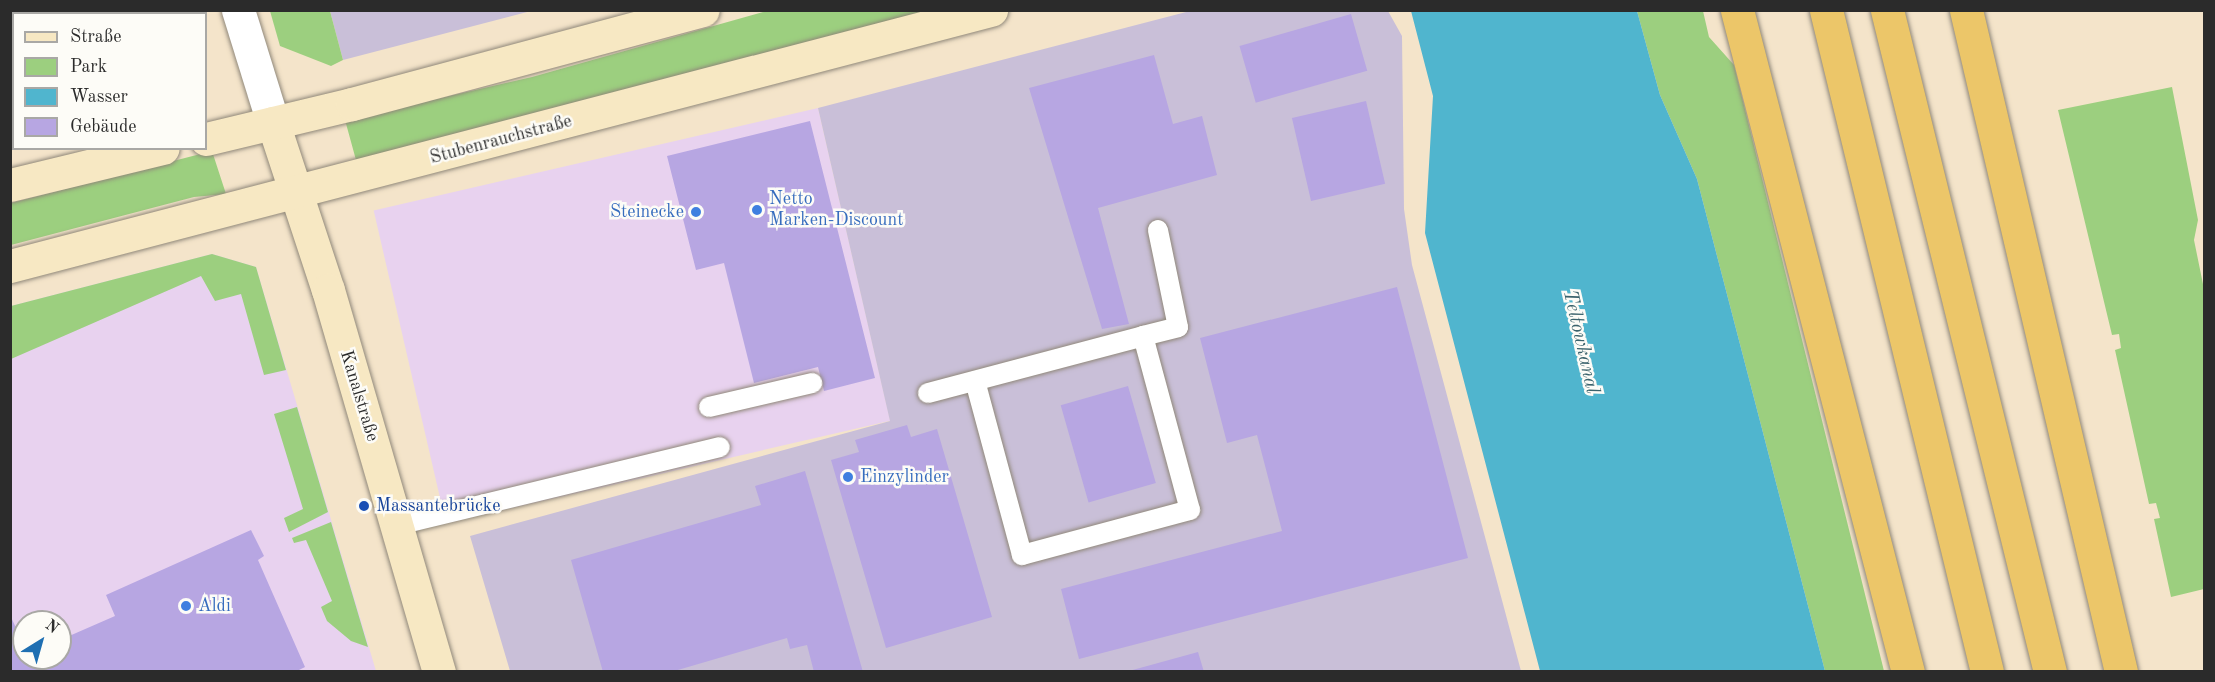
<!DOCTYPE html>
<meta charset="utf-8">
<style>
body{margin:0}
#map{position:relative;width:2215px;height:682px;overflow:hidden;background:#f4e4ca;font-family:"Old Standard TT",serif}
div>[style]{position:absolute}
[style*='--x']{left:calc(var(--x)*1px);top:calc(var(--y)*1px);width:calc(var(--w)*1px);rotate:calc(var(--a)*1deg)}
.built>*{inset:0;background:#e8d2ef;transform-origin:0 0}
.industrial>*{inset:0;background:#c9bfd8}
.green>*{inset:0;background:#9ccf7f}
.water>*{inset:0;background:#50b5ce}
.building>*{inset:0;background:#b7a6e2;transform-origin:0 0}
.roads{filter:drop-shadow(0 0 2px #90887a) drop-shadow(0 0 2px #90887a)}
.lane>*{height:20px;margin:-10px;padding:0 10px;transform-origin:10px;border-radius:10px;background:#fff}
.street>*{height:33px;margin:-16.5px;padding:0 16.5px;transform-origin:16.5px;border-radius:16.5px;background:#fff}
.secondary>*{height:33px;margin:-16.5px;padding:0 16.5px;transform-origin:16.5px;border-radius:16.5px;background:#f7e8c3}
.highway>*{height:33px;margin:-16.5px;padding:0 16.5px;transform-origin:16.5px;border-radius:16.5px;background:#ecc669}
.dots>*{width:16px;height:16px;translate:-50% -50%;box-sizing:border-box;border:3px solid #fdfcf7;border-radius:50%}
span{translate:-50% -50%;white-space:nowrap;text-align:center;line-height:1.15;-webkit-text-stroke:5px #fdfcf7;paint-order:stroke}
.street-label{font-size:18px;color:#2b2b2b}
.shop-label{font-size:18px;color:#366cbe}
.left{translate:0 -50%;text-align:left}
.right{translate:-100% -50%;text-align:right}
.transit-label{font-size:18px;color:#164399}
.water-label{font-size:20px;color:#3a626c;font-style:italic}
.frame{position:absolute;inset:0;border:12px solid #2b2b2b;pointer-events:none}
.legend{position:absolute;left:12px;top:12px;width:195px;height:138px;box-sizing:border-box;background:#fdfcf7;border:2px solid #a9a8a5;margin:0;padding:8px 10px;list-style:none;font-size:18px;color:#2b2b2b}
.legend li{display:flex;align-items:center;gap:12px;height:30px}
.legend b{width:30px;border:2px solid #a9a8a5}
.north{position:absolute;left:12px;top:610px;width:60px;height:60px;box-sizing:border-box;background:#fdfcf7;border:2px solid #a9a8a5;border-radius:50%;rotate:37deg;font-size:16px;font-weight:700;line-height:24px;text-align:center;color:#2b2b2b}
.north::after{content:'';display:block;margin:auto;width:21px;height:27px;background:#1f6fb2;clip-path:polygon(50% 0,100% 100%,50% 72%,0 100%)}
</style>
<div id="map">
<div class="built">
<i style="left:818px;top:108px;width:321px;height:456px;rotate:77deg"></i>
<i style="clip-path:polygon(evenodd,212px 254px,256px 267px,376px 671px,11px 672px,11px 306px,212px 254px,24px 622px,60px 622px,60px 658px,24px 658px,24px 622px)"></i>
</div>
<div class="industrial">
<i style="clip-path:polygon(330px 11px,330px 10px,531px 11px,343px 60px)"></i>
<i style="clip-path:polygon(1190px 11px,1388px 11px,1402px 36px,1404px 209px,1412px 265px,1521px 671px,510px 671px,470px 536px,890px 421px,818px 108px)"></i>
</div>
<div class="green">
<i style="clip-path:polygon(270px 11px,330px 11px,343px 60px,331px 66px,280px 46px)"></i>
<i style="clip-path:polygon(767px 11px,930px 11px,356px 160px,345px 120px,532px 77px)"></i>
<i style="clip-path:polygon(1637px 11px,1703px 11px,1709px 37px,1734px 65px,1884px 671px,1825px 671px,1697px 179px,1660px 95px)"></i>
<i style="clip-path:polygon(2172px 87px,2198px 220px,2194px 240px,2204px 289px,2204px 589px,2171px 597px,2154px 519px,2160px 518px,2156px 503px,2149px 504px,2115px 350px,2121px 348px,2119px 334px,2112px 335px,2058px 110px)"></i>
<i style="clip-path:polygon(212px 151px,226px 194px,194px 197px,11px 245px,11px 203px)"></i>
<i style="clip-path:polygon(212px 254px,256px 267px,286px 370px,264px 375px,241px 294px,215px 301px,201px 276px,11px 359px,11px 306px)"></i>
<i style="clip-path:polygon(297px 407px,328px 512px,289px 532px,284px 518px,303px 509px,274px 414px)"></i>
<i style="clip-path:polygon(331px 522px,368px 647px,351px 641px,327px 621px,321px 607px,332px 601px,306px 540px,294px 543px,292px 538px)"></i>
</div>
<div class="water">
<i style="clip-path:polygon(1411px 11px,1637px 11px,1660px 95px,1697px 179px,1825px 671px,1540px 671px,1425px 233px,1433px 96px)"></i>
</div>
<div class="building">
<i style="left:46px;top:10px;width:47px;height:4px"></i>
<i style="left:1351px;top:14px;width:59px;height:116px;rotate:74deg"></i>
<i style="clip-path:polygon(1154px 55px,1173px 124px,1202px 116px,1217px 175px,1098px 208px,1129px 324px,1102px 329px,1029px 88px)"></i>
<i style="left:1366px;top:101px;width:85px;height:76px;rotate:77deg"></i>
<i style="clip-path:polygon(810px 121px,875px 378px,824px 391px,818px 367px,754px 383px,724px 263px,696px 270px,667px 156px)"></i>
<i style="clip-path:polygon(1397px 287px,1468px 558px,1079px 659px,1061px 589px,1282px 531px,1257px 435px,1227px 443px,1200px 338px)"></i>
<i style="left:1128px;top:386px;width:101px;height:70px;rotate:74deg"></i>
<i style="clip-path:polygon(907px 425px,911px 437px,937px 429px,992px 617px,886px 648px,831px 460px,859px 452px,855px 440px)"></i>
<i style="clip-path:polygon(805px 471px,863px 672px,814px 672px,807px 645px,790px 649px,787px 638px,671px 672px,603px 672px,571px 560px,761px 505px,755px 486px)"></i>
<i style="clip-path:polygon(251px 530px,264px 556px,258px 560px,305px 667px,295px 672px,10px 672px,10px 615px,24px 645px,24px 658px,60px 658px,60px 640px,115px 616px,106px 595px)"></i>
<i style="clip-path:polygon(1198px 652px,1204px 672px,1129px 672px,1129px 671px)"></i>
</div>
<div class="roads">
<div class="lane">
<i style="--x:1143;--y:336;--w:36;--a:-14"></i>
<i style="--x:1178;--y:327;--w:99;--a:-101.7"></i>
<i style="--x:928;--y:393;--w:222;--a:-14.8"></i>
<i style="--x:1143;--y:336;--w:180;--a:74.9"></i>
<i style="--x:1190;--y:510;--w:174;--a:165"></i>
<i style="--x:1022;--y:555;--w:180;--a:-105.1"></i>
<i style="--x:709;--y:407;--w:106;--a:-13.1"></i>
<i style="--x:398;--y:525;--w:331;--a:-13.6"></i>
</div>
<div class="street">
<i style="--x:238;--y:10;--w:118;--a:72.8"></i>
</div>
<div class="secondary">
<i style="--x:273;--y:123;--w:176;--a:71.8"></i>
<i style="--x:328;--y:290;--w:398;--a:73.8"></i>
<i style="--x:206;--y:139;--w:150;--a:-13.5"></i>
<i style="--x:352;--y:104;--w:363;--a:-15"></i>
<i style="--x:10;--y:185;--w:157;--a:-13.6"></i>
<i style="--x:10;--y:266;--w:1014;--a:-14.63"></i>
</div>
<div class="highway">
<i style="--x:1737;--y:10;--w:684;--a:75.52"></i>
<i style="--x:1826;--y:10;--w:681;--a:76.33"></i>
<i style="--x:1887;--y:10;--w:682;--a:76.17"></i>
<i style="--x:1966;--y:10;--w:680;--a:76.82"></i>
</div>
</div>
<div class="dots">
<i style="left:757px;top:210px;background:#3f7fe0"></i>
<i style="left:696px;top:212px;background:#3f7fe0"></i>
<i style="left:848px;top:477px;background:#3f7fe0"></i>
<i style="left:364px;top:506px;background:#1a4fb4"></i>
<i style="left:186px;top:606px;background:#3f7fe0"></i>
</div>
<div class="street-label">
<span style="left:501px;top:140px;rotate:-15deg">Stubenrauchstraße</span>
<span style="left:359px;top:396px;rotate:73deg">Kanalstraße</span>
</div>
<div class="shop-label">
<span class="left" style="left:769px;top:210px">Netto<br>Marken-Discount</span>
<span class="right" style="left:684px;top:212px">Steinecke</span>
<span class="left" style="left:860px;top:477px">Einzylinder</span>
<span class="left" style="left:198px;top:606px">Aldi</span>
</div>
<div class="transit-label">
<span class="left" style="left:376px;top:506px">Massantebrücke</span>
</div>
<div class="water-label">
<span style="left:1580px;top:342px;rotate:77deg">Teltowkanal</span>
</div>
<div class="frame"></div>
<ul class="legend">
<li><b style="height:8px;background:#f7e8c3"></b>Straße</li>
<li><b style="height:16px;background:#9ccf7f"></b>Park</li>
<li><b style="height:16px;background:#50b5ce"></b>Wasser</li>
<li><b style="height:16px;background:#b7a6e2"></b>Gebäude</li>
</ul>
<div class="north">N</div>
</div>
